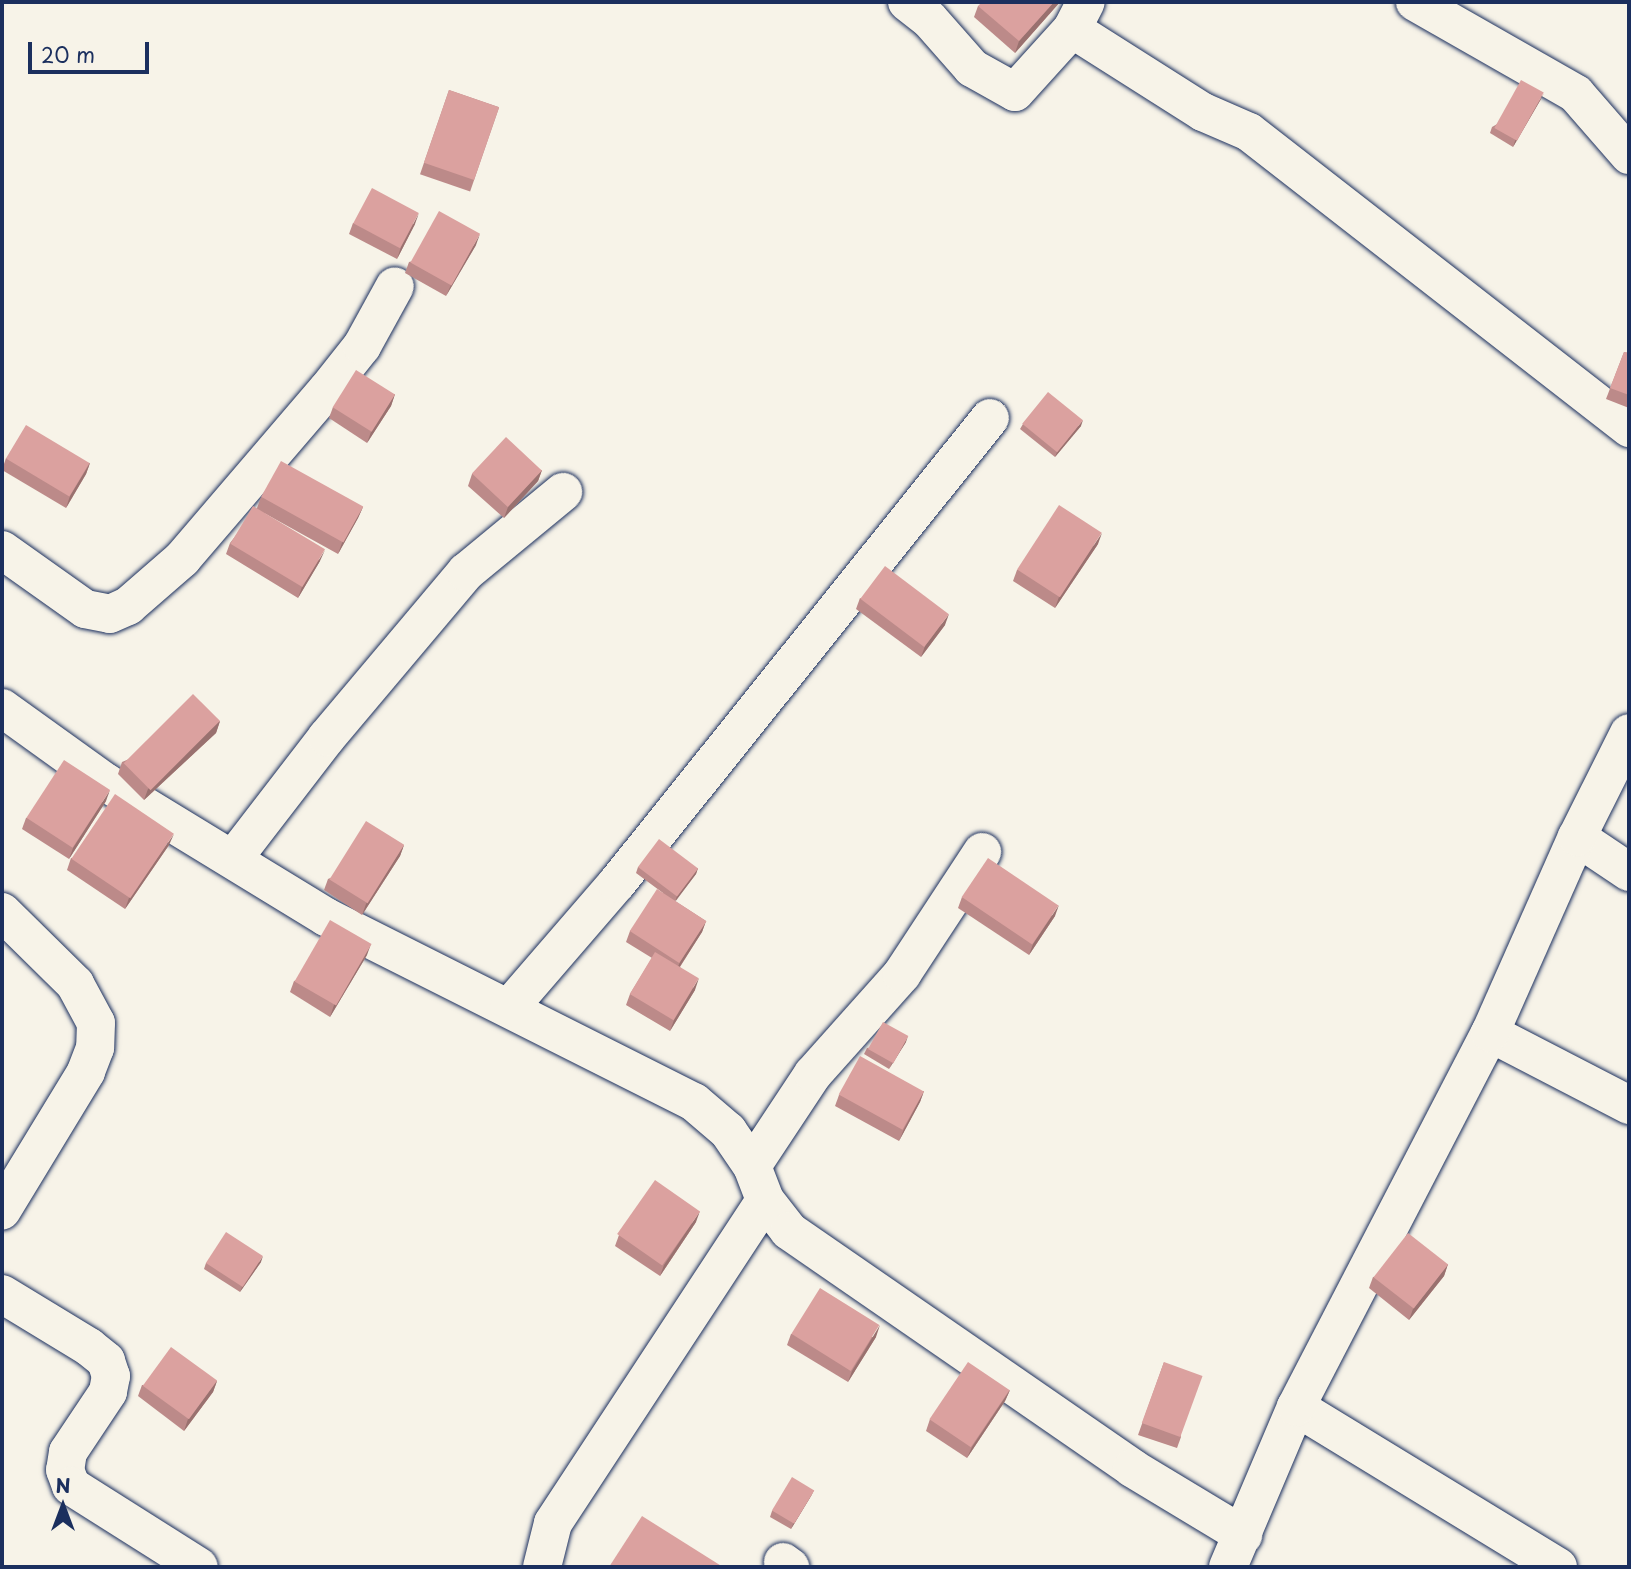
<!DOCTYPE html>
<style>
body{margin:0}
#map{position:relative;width:1631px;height:1569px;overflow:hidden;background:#f7f3e8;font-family:"Playpen Sans",sans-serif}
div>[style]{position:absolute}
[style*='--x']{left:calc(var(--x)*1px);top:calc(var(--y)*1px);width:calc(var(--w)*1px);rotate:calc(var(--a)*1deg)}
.roads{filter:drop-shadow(0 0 2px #1b2f5e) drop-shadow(0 0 2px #1b2f5e)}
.minor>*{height:38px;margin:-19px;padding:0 19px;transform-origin:19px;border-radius:19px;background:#f7f3e8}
.wall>*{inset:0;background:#bc8a89;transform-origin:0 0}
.shaded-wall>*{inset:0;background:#99716f}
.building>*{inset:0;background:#dba19f;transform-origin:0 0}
span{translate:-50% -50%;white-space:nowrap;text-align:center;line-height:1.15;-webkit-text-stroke:6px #f7f3e8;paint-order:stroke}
.frame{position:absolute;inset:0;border:4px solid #1b2f5e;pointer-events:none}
.north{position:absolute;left:28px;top:1471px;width:70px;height:70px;-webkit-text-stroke:5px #f7f3e8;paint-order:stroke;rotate:0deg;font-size:19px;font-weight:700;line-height:28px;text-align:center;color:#1b2f5e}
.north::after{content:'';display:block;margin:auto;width:24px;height:32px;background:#1b2f5e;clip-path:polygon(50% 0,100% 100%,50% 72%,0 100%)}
.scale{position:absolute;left:28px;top:42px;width:121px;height:32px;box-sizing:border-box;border:4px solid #1b2f5e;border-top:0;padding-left:9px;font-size:21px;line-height:24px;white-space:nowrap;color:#1b2f5e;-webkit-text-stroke:5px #f7f3e8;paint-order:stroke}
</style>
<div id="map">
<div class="roads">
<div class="minor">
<i style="--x:907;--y:2;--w:28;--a:38"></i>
<i style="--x:929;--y:19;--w:65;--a:48.7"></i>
<i style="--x:972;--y:68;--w:49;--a:29.2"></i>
<i style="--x:1015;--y:92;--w:85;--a:-47.9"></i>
<i style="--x:1072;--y:29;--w:30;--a:-63"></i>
<i style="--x:1415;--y:2;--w:185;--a:29.7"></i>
<i style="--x:1576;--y:94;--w:81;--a:49"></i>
<i style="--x:1072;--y:29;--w:155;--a:32.4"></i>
<i style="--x:1203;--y:112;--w:50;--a:23.5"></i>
<i style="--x:1249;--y:132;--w:482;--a:37.9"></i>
<i style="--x:2;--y:550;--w:102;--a:35.4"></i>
<i style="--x:85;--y:609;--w:25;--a:11"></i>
<i style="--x:110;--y:614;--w:20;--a:-24"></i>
<i style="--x:128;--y:606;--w:72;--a:-41"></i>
<i style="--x:182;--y:559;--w:223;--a:-49.4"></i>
<i style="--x:327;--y:390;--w:56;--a:-51.5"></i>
<i style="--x:362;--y:346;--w:68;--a:-61.2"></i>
<i style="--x:2;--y:708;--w:127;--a:35.7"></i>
<i style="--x:105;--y:782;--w:259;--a:31.4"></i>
<i style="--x:326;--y:917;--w:412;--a:26.7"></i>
<i style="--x:694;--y:1102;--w:45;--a:40.5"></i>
<i style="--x:728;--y:1131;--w:42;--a:55.6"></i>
<i style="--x:752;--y:1166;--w:36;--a:69"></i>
<i style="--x:765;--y:1200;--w:39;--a:52"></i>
<i style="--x:789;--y:1231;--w:417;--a:34.6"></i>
<i style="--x:1132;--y:1468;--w:130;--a:31.1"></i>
<i style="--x:1577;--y:837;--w:63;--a:33.9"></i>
<i style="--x:233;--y:859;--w:154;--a:-52.4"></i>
<i style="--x:327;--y:737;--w:216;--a:-49.9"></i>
<i style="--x:466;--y:572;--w:126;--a:-39.5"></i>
<i style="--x:2;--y:912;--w:103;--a:44.6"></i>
<i style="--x:75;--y:984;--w:44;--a:61.7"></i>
<i style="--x:96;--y:1023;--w:25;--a:92"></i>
<i style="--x:95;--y:1048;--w:26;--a:111"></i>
<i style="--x:86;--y:1072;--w:162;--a:121.3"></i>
<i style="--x:509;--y:1008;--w:165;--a:-49.2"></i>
<i style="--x:617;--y:883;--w:596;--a:-51.27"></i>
<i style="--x:1490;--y:1033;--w:157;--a:27.4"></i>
<i style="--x:752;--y:1166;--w:110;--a:-56.5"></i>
<i style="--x:813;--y:1074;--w:134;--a:-48.3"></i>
<i style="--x:902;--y:974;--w:146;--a:-56.7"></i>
<i style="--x:2;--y:1294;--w:102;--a:31.3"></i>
<i style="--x:89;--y:1347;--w:22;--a:39"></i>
<i style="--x:106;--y:1361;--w:16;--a:72"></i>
<i style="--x:111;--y:1376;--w:16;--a:101"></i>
<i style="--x:108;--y:1392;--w:72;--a:123.7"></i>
<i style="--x:68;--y:1452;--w:18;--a:99"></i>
<i style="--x:65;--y:1470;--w:17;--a:69"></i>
<i style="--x:71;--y:1486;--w:151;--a:32.3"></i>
<i style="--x:1296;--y:1407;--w:307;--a:31.4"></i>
<i style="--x:783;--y:1562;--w:9;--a:36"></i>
<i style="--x:542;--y:1567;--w:45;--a:-76"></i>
<i style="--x:553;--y:1523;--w:386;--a:-56.7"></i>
<i style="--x:1228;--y:1567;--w:174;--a:-67"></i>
<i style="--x:1296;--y:1407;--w:421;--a:-62.6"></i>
<i style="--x:1490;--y:1033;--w:214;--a:-66.1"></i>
<i style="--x:1577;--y:837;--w:116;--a:-63.4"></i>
</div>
</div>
<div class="wall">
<i style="clip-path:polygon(1060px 2px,1015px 53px,974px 17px,978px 6px)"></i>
<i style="left:449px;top:90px;width:53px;height:89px;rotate:19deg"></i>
<i style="clip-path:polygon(1541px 99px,1513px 147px,1490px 133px,1492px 127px)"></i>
<i style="clip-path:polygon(353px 223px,415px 224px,397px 259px,349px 234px)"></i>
<i style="clip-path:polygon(476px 245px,446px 296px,405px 273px,409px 262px)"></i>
<i style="clip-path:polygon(1624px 352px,1629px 353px,1629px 408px,1606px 399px)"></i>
<i style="clip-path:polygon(395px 394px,391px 406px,367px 443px,329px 418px,333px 407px)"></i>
<i style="clip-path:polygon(1023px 424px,1081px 426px,1055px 457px,1020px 429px)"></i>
<i style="clip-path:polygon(6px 458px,90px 463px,86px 474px,66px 508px,2px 470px)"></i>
<i style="clip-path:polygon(542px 470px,538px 481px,504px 518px,468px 486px,472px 474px)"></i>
<i style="clip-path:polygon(261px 497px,363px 507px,358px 518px,338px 554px,264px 513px,320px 561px,298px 598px,226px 554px,230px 543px,257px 508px)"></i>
<i style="clip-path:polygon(1098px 544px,1055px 608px,1013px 581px,1017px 570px)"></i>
<i style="clip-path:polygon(860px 598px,945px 625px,921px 657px,856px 609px)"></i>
<i style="clip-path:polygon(220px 721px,216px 733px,144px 800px,118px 774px,122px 762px)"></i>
<i style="clip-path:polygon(106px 801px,69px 859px,22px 829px,26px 818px)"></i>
<i style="clip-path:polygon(169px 845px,125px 909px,67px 870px,71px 858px)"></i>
<i style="clip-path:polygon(404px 845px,400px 856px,362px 915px,324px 890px,328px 879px)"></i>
<i style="clip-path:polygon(638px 867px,698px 868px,696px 874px,675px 901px,706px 921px,702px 932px,680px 967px,695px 990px,670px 1031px,626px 1005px,630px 994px,652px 958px,626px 942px,630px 931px,663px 893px,636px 873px)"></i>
<i style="clip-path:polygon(962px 897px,1055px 916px,1029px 955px,958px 908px)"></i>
<i style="clip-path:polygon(367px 955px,330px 1017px,290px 992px,294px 981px)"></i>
<i style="clip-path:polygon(906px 1042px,889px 1069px,864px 1054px,867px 1048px)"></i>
<i style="clip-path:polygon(924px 1091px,920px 1102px,899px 1141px,835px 1106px,839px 1095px)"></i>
<i style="clip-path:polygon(696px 1222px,660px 1276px,615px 1246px,619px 1235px)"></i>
<i style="clip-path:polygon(261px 1262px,240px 1292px,204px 1269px,206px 1263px)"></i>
<i style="clip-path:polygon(1448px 1264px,1444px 1276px,1409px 1320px,1369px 1288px,1373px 1277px)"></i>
<i style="clip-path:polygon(791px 1334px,876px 1337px,848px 1382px,787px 1345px)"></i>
<i style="clip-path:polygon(1164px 1362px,1181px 1437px,1177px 1448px,1138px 1435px)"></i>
<i style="clip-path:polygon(217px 1381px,213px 1392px,184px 1431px,138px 1396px,142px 1385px)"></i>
<i style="clip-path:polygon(1010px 1390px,1005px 1401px,967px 1458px,926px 1431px,930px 1419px)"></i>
<i style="clip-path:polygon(814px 1490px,811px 1496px,791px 1529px,770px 1517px,772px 1511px)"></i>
</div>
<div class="shaded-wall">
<i style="clip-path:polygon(1054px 2px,1060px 2px,1015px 53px,1019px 41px)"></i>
<i style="clip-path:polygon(1544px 93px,1541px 99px,1513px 147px,1515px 141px)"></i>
<i style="clip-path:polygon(419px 213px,415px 224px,397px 259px,401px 247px)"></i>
<i style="clip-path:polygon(480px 234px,476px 245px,446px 296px,451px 285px)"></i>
<i style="clip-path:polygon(395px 394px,391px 406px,367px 443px,371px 432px)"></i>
<i style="clip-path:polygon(1083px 420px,1081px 426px,1055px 457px,1057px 452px)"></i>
<i style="clip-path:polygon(90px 463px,86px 474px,66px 508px,70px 496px)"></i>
<i style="clip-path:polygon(542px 470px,538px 481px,504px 518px,508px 507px)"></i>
<i style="clip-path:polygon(363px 507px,358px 518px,338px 554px,342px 543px)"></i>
<i style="clip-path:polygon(1102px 533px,1098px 544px,1055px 608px,1059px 597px)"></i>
<i style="clip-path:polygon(325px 550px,320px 561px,298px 598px,302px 587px)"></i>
<i style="clip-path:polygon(949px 614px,945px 625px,921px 657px,925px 646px)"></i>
<i style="clip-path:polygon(220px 721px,216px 733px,144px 800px,148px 789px)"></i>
<i style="clip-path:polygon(110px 790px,106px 801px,69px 859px,73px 848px)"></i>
<i style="clip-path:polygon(174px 834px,169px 845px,125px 909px,129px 898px)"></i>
<i style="clip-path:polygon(404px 845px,400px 856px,362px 915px,366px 904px)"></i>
<i style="clip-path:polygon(698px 868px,696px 874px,675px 902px,677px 896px)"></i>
<i style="clip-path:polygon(1059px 905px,1055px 916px,1029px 955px,1033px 944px)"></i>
<i style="clip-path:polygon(706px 921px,702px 932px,675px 974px,680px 962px)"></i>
<i style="clip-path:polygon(371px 944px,367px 955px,330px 1017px,334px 1005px)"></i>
<i style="clip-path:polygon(699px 978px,695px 990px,670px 1031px,674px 1020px)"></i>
<i style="clip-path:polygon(908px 1036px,906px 1042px,889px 1069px,892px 1063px)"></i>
<i style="clip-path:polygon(924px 1091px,920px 1102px,899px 1141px,904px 1129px)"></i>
<i style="clip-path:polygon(700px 1211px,696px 1222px,660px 1276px,664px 1265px)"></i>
<i style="clip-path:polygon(263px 1256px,261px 1262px,240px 1292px,242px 1287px)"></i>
<i style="clip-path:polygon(1448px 1264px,1444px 1276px,1409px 1320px,1413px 1309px)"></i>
<i style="clip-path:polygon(880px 1325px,876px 1337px,848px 1382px,852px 1371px)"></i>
<i style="clip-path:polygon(217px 1381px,213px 1392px,184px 1431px,188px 1419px)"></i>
<i style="clip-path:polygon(1010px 1390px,1005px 1401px,967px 1458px,972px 1447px)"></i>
<i style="clip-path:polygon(814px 1490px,811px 1496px,791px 1529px,793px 1524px)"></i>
</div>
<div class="building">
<i style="clip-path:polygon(982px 2px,1054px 2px,1019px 41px,978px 6px)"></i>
<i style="left:1521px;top:80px;width:26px;height:55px;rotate:29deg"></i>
<i style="left:449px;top:90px;width:53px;height:77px;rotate:19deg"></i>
<i style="left:372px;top:188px;width:53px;height:40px;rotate:28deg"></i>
<i style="left:439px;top:211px;width:47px;height:59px;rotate:29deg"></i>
<i style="clip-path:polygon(1624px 352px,1629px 353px,1629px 395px,1610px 388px)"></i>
<i style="left:356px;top:370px;width:46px;height:44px;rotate:32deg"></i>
<i style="left:1048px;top:392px;width:45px;height:41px;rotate:39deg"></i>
<i style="left:26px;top:425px;width:74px;height:39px;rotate:31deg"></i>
<i style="left:506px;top:437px;width:49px;height:50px;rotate:43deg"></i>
<i style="left:281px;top:461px;width:94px;height:41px;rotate:29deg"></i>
<i style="left:1059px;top:505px;width:51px;height:77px;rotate:33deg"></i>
<i style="left:253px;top:506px;width:84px;height:44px;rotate:31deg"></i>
<i style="left:885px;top:566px;width:80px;height:41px;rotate:37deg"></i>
<i style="left:193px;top:694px;width:38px;height:98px;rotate:45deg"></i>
<i style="left:64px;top:760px;width:55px;height:69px;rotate:33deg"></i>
<i style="left:115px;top:794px;width:71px;height:78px;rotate:34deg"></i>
<i style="left:366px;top:821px;width:45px;height:69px;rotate:32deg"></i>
<i style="left:659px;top:839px;width:49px;height:35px;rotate:37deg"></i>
<i style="left:988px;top:858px;width:85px;height:47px;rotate:34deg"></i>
<i style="left:657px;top:889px;width:59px;height:50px;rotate:33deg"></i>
<i style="left:330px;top:920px;width:48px;height:71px;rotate:30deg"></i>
<i style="left:655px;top:952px;width:51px;height:49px;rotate:31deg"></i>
<i style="left:883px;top:1022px;width:29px;height:31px;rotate:29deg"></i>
<i style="left:860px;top:1056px;width:73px;height:44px;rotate:29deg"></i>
<i style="left:655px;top:1180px;width:55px;height:66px;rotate:35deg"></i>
<i style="left:226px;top:1232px;width:44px;height:37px;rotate:33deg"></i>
<i style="left:1408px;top:1233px;width:51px;height:56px;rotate:38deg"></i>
<i style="left:820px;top:1288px;width:70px;height:54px;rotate:32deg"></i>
<i style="left:171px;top:1347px;width:57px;height:48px;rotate:36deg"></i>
<i style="left:968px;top:1362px;width:50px;height:69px;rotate:34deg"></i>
<i style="left:1164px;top:1362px;width:41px;height:65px;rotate:20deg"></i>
<i style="left:792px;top:1477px;width:26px;height:39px;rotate:31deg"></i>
<i style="clip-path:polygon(642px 1516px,723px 1567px,609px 1567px)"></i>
</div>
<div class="frame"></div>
<div class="north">N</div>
<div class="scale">20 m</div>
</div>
